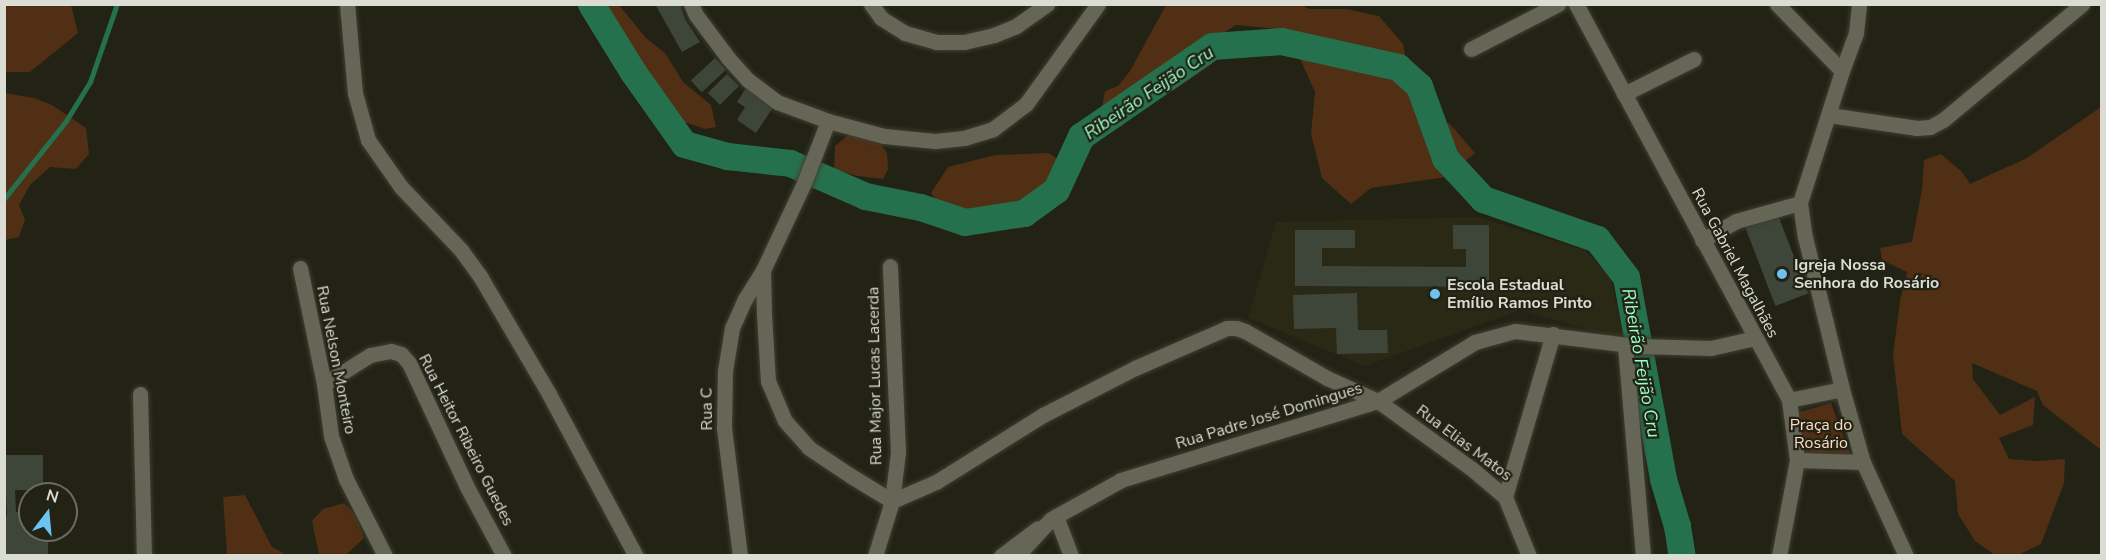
<!DOCTYPE html>
<meta charset="utf-8">
<style>
body{margin:0}
#map{position:relative;width:2106px;height:560px;overflow:hidden;background:#222215;font-family:"Nunito Sans",sans-serif}
div>[style]{position:absolute}
[style*='--x']{left:calc(var(--x)*1px);top:calc(var(--y)*1px);width:calc(var(--w)*1px);rotate:calc(var(--a)*1deg)}
.built>*{inset:0;background:#292915}
.green>*{inset:0;background:#502f14}
.stream>*{height:4.5px;margin:-2.25px;padding:0 2.25px;transform-origin:2.25px;border-radius:2.25px;background:#26714d}
.river>*{height:27px;margin:-13.5px;padding:0 13.5px;transform-origin:13.5px;border-radius:13.5px;background:#26714d}
.building>*{inset:0;background:#3e4639;transform-origin:0 0}
.roads{filter:drop-shadow(0 0 2px #3e3e34) drop-shadow(0 0 2px #3e3e34)}
.minor>*{height:15px;margin:-7.5px;padding:0 7.5px;transform-origin:7.5px;border-radius:7.5px;background:#666657}
.tertiary>*{height:15px;margin:-7.5px;padding:0 7.5px;transform-origin:7.5px;border-radius:7.5px;background:#666657}
.dots>*{width:16px;height:16px;translate:-50% -50%;box-sizing:border-box;border:3px solid #222215;border-radius:50%}
span{translate:-50% -50%;white-space:nowrap;text-align:center;line-height:1.15;-webkit-text-stroke:4.5px #222215;paint-order:stroke}
.street-label{font-size:16px;color:#dbdcd3}
.poi-label{font-size:16px;color:#dbdcd3;font-weight:700}
.left{translate:0 -50%;text-align:left}
.park-label{font-size:16px;color:#feddc4}
.water-label{font-size:18px;color:#97fec6;font-style:italic}
.frame{position:absolute;inset:0;border:6px solid #dbdcd3;pointer-events:none}
.north{position:absolute;left:18px;top:482px;width:60px;height:60px;box-sizing:border-box;background:#222215;border:2px solid #6c6c61;border-radius:50%;rotate:16deg;font-size:16px;font-weight:700;line-height:24px;text-align:center;color:#dbdcd3}
.north::after{content:'';display:block;margin:auto;width:21px;height:27px;background:#6cc3f2;clip-path:polygon(50% 0,100% 100%,50% 72%,0 100%)}
</style>
<div id="map">
<div class="built">
<i style="clip-path:polygon(1478px 217px,1584px 250px,1611px 277px,1624px 340px,1520px 310px,1365px 366px,1248px 318px,1276px 222px)"></i>
</div>
<div class="green">
<i style="clip-path:polygon(5px 4px,71px 5px,78px 33px,30px 72px,5px 72px)"></i>
<i style="clip-path:polygon(1300px 4px,1309px 9px,1347px 9px,1379px 16px,1403px 44px,1414px 104px,1450px 124px,1475px 153px,1446px 177px,1371px 188px,1351px 204px,1322px 178px,1311px 134px,1315px 92px,1287px 30px,1236px 25px,1226px 31px,1212px 64px,1174px 90px,1138px 109px,1121px 127px,1101px 112px,1105px 91px,1118px 86px,1130px 71px,1166px 5px)"></i>
<i style="clip-path:polygon(599px 5px,619px 5px,646px 38px,665px 53px,683px 82px,711px 105px,716px 127px,705px 129px,676px 119px,650px 85px)"></i>
<i style="clip-path:polygon(5px 93px,34px 98px,52px 105px,86px 128px,89px 154px,76px 169px,50px 167px,30px 185px,19px 205px,25px 220px,19px 237px,5px 240px)"></i>
<i style="clip-path:polygon(2101px 107px,2101px 450px,2043px 405px,2037px 391px,1972px 363px,1973px 379px,2000px 415px,2035px 397px,2033px 425px,1999px 438px,2009px 459px,2037px 461px,2065px 459px,2064px 483px,2041px 544px,2018px 555px,1995px 555px,1975px 541px,1958px 514px,1955px 481px,1902px 434px,1893px 355px,1900px 301px,1907px 272px,1882px 260px,1880px 248px,1912px 242px,1922px 189px,1924px 160px,1941px 154px,1962px 172px,1970px 184px,2027px 158px)"></i>
<i style="clip-path:polygon(852px 132px,877px 139px,887px 153px,888px 169px,883px 179px,857px 176px,834px 169px,835px 146px)"></i>
<i style="clip-path:polygon(1049px 153px,1074px 171px,1068px 198px,1050px 210px,1015px 208px,960px 210px,941px 206px,931px 193px,948px 167px,995px 155px)"></i>
<i style="clip-path:polygon(1831px 403px,1851px 457px,1804px 456px,1800px 412px)"></i>
<i style="clip-path:polygon(245px 495px,272px 547px,287px 555px,227px 555px,223px 497px)"></i>
<i style="clip-path:polygon(344px 503px,356px 515px,364px 538px,346px 555px,319px 555px,312px 521px,323px 509px)"></i>
</div>
<div class="stream">
<i style="--x:4;--y:199;--w:100;--a:-51.5"></i>
<i style="--x:66;--y:121;--w:46;--a:-58.4"></i>
<i style="--x:90;--y:82;--w:83;--a:-70.9"></i>
</div>
<div class="river">
<i style="--x:591;--y:4;--w:80;--a:58.3"></i>
<i style="--x:633;--y:72;--w:88;--a:54.7"></i>
<i style="--x:684;--y:144;--w:45;--a:15.6"></i>
<i style="--x:727;--y:156;--w:63;--a:6.3"></i>
<i style="--x:790;--y:163;--w:82;--a:23.7"></i>
<i style="--x:865;--y:196;--w:56;--a:11.3"></i>
<i style="--x:920;--y:207;--w:47;--a:18.4"></i>
<i style="--x:965;--y:222;--w:60;--a:-8.7"></i>
<i style="--x:1024;--y:213;--w:39;--a:-36"></i>
<i style="--x:1056;--y:190;--w:60;--a:-65.2"></i>
<i style="--x:1081;--y:136;--w:159;--a:-34.5"></i>
<i style="--x:1212;--y:46;--w:69;--a:-4.1"></i>
<i style="--x:1281;--y:41;--w:120;--a:12.5"></i>
<i style="--x:1398;--y:67;--w:28;--a:42"></i>
<i style="--x:1419;--y:86;--w:77;--a:70.1"></i>
<i style="--x:1445;--y:158;--w:56;--a:47.2"></i>
<i style="--x:1483;--y:199;--w:121;--a:19.3"></i>
<i style="--x:1597;--y:239;--w:48;--a:52.7"></i>
<i style="--x:1626;--y:277;--w:205;--a:79.6"></i>
<i style="--x:1663;--y:479;--w:49;--a:73.4"></i>
<i style="--x:1677;--y:526;--w:30;--a:81"></i>
</div>
<div class="building">
<i style="clip-path:polygon(655px 4px,680px 4px,685px 19px,700px 42px,682px 52px)"></i>
<i style="left:715px;top:58px;width:16px;height:33px;rotate:47deg"></i>
<i style="left:727px;top:74px;width:17px;height:27px;rotate:45deg"></i>
<i style="clip-path:polygon(746px 88px,774px 106px,756px 133px,737px 120px,745px 107px,737px 102px)"></i>
<i style="left:1778px;top:215px;width:84px;height:35px;rotate:69deg"></i>
<i style="clip-path:polygon(1453px 225px,1489px 225px,1489px 287px,1295px 286px,1295px 230px,1355px 230px,1355px 248px,1322px 248px,1322px 266px,1466px 267px,1466px 249px,1453px 249px)"></i>
<i style="clip-path:polygon(1357px 293px,1358px 330px,1387px 330px,1388px 353px,1337px 354px,1336px 328px,1294px 329px,1293px 295px)"></i>
<i style="clip-path:polygon(4px 455px,43px 455px,43px 490px,15px 490px,16px 512px,30px 512px,30px 530px,48px 530px,48px 556px,4px 556px,4px 516px,7px 515px)"></i>
</div>
<div class="roads">
<div class="minor">
<i style="--x:347;--y:4;--w:89;--a:84.9"></i>
<i style="--x:355;--y:93;--w:49;--a:74.5"></i>
<i style="--x:368;--y:140;--w:57;--a:54.9"></i>
<i style="--x:401;--y:187;--w:87;--a:46.4"></i>
<i style="--x:461;--y:250;--w:34;--a:54"></i>
<i style="--x:481;--y:278;--w:134;--a:59.6"></i>
<i style="--x:549;--y:394;--w:184;--a:61.8"></i>
<i style="--x:691;--y:4;--w:12;--a:66"></i>
<i style="--x:696;--y:15;--w:54;--a:53.3"></i>
<i style="--x:728;--y:58;--w:30;--a:48"></i>
<i style="--x:748;--y:80;--w:36;--a:37"></i>
<i style="--x:777;--y:102;--w:54;--a:20.4"></i>
<i style="--x:828;--y:121;--w:58;--a:15"></i>
<i style="--x:884;--y:136;--w:51;--a:5.6"></i>
<i style="--x:935;--y:141;--w:29;--a:-6"></i>
<i style="--x:964;--y:138;--w:30;--a:-17"></i>
<i style="--x:993;--y:129;--w:41;--a:-37.1"></i>
<i style="--x:1026;--y:104;--w:123;--a:-54.2"></i>
<i style="--x:1471;--y:49;--w:98;--a:-27.3"></i>
<i style="--x:1842;--y:71;--w:40;--a:-69.8"></i>
<i style="--x:1856;--y:33;--w:29;--a:-84"></i>
<i style="--x:1624;--y:94;--w:78;--a:-26.6"></i>
<i style="--x:1829;--y:115;--w:89;--a:8.4"></i>
<i style="--x:1917;--y:128;--w:13;--a:-4"></i>
<i style="--x:1930;--y:127;--w:15;--a:-28"></i>
<i style="--x:1943;--y:120;--w:181;--a:-39.8"></i>
<i style="--x:828;--y:121;--w:66;--a:111.2"></i>
<i style="--x:804;--y:183;--w:96;--a:115.2"></i>
<i style="--x:763;--y:270;--w:44;--a:88.7"></i>
<i style="--x:764;--y:314;--w:67;--a:86.6"></i>
<i style="--x:768;--y:381;--w:43;--a:67"></i>
<i style="--x:785;--y:421;--w:36;--a:48"></i>
<i style="--x:809;--y:448;--w:50;--a:33.7"></i>
<i style="--x:851;--y:476;--w:48;--a:31.4"></i>
<i style="--x:892;--y:501;--w:48;--a:-23.4"></i>
<i style="--x:936;--y:482;--w:126;--a:-32.1"></i>
<i style="--x:1043;--y:415;--w:103;--a:-27.1"></i>
<i style="--x:1135;--y:368;--w:100;--a:-23.5"></i>
<i style="--x:1227;--y:328;--w:9;--a:0"></i>
<i style="--x:1236;--y:328;--w:9;--a:18"></i>
<i style="--x:1245;--y:331;--w:95;--a:29.8"></i>
<i style="--x:1327;--y:378;--w:56;--a:24.3"></i>
<i style="--x:1378;--y:401;--w:116;--a:35.9"></i>
<i style="--x:1472;--y:469;--w:43;--a:40.3"></i>
<i style="--x:1505;--y:497;--w:64;--a:67.9"></i>
<i style="--x:1702;--y:240;--w:39;--a:-29"></i>
<i style="--x:1736;--y:221;--w:66;--a:-15.7"></i>
<i style="--x:300;--y:268;--w:118;--a:78.3"></i>
<i style="--x:324;--y:384;--w:52;--a:82.3"></i>
<i style="--x:331;--y:436;--w:46;--a:70.8"></i>
<i style="--x:346;--y:479;--w:86;--a:63.1"></i>
<i style="--x:1625;--y:346;--w:211;--a:85.1"></i>
<i style="--x:324;--y:384;--w:54;--a:-32.2"></i>
<i style="--x:370;--y:355;--w:21;--a:-11"></i>
<i style="--x:391;--y:351;--w:10;--a:17"></i>
<i style="--x:401;--y:354;--w:12;--a:48"></i>
<i style="--x:409;--y:363;--w:137;--a:64.9"></i>
<i style="--x:467;--y:487;--w:78;--a:61.8"></i>
<i style="--x:140;--y:394;--w:162;--a:88.6"></i>
<i style="--x:1789;--y:400;--w:54;--a:-11.7"></i>
<i style="--x:1797;--y:460;--w:66;--a:1.7"></i>
<i style="--x:1505;--y:497;--w:170;--a:-73.6"></i>
<i style="--x:1056;--y:516;--w:43;--a:69.4"></i>
<i style="--x:740;--y:556;--w:129;--a:-97.1"></i>
<i style="--x:724;--y:428;--w:57;--a:-89"></i>
<i style="--x:725;--y:371;--w:44;--a:-80.8"></i>
<i style="--x:732;--y:328;--w:32;--a:-66"></i>
<i style="--x:745;--y:299;--w:34;--a:-58"></i>
<i style="--x:875;--y:556;--w:58;--a:-72.8"></i>
<i style="--x:892;--y:501;--w:49;--a:-83"></i>
<i style="--x:898;--y:452;--w:186;--a:-92.5"></i>
<i style="--x:1001;--y:556;--w:46;--a:-37.1"></i>
</div>
<div class="tertiary">
<i style="--x:871;--y:4;--w:17;--a:54"></i>
<i style="--x:881;--y:18;--w:28;--a:32"></i>
<i style="--x:905;--y:33;--w:32;--a:16"></i>
<i style="--x:936;--y:42;--w:28;--a:0"></i>
<i style="--x:964;--y:42;--w:31;--a:-13"></i>
<i style="--x:994;--y:35;--w:24;--a:-22"></i>
<i style="--x:1016;--y:26;--w:38;--a:-35"></i>
<i style="--x:1576;--y:4;--w:450;--a:61.7"></i>
<i style="--x:1789;--y:400;--w:61;--a:82.4"></i>
<i style="--x:1797;--y:460;--w:98;--a:100.6"></i>
<i style="--x:1777;--y:4;--w:93;--a:45.9"></i>
<i style="--x:1842;--y:71;--w:139;--a:107.7"></i>
<i style="--x:1800;--y:203;--w:34;--a:82"></i>
<i style="--x:1805;--y:237;--w:156;--a:76.3"></i>
<i style="--x:1842;--y:389;--w:76;--a:74"></i>
<i style="--x:1863;--y:462;--w:103;--a:65.4"></i>
<i style="--x:1017;--y:556;--w:50;--a:-47.4"></i>
<i style="--x:1051;--y:519;--w:80;--a:-29.1"></i>
<i style="--x:1121;--y:480;--w:269;--a:-17.1"></i>
<i style="--x:1378;--y:401;--w:114;--a:-31.3"></i>
<i style="--x:1475;--y:342;--w:41;--a:-15.4"></i>
<i style="--x:1515;--y:331;--w:124;--a:7"></i>
<i style="--x:1638;--y:346;--w:73;--a:1.6"></i>
<i style="--x:1711;--y:348;--w:45;--a:-12.8"></i>
</div>
</div>
<div class="dots">
<i style="left:1782px;top:274px;background:#6cc3f2"></i>
<i style="left:1435px;top:294px;background:#6cc3f2"></i>
</div>
<div class="street-label">
<span style="left:1735px;top:263px;rotate:62deg">Rua Gabriel Magalhães</span>
<span style="left:336px;top:360px;rotate:79deg">Rua Nelson Monteiro</span>
<span style="left:875px;top:376px;rotate:-91deg">Rua Major Lucas Lacerda</span>
<span style="left:707px;top:409px;rotate:-91deg">Rua C</span>
<span style="left:1269px;top:416px;rotate:-17deg">Rua Padre José Domingues</span>
<span style="left:466px;top:440px;rotate:63deg">Rua Heitor Ribeiro Guedes</span>
<span style="left:1464px;top:443px;rotate:37deg">Rua Elias Matos</span>
</div>
<div class="poi-label">
<span class="left" style="left:1794px;top:274px">Igreja Nossa<br>Senhora do Rosário</span>
<span class="left" style="left:1447px;top:294px">Escola Estadual<br>Emílio Ramos Pinto</span>
</div>
<div class="park-label">
<span style="left:1821px;top:434px">Praça do<br>Rosário</span>
</div>
<div class="water-label">
<span style="left:1149px;top:93px;rotate:-34deg">Ribeirão Feijão Cru</span>
<span style="left:1641px;top:363px;rotate:80deg">Ribeirão Feijão Cru</span>
</div>
<div class="frame"></div>
<div class="north">N</div>
</div>
